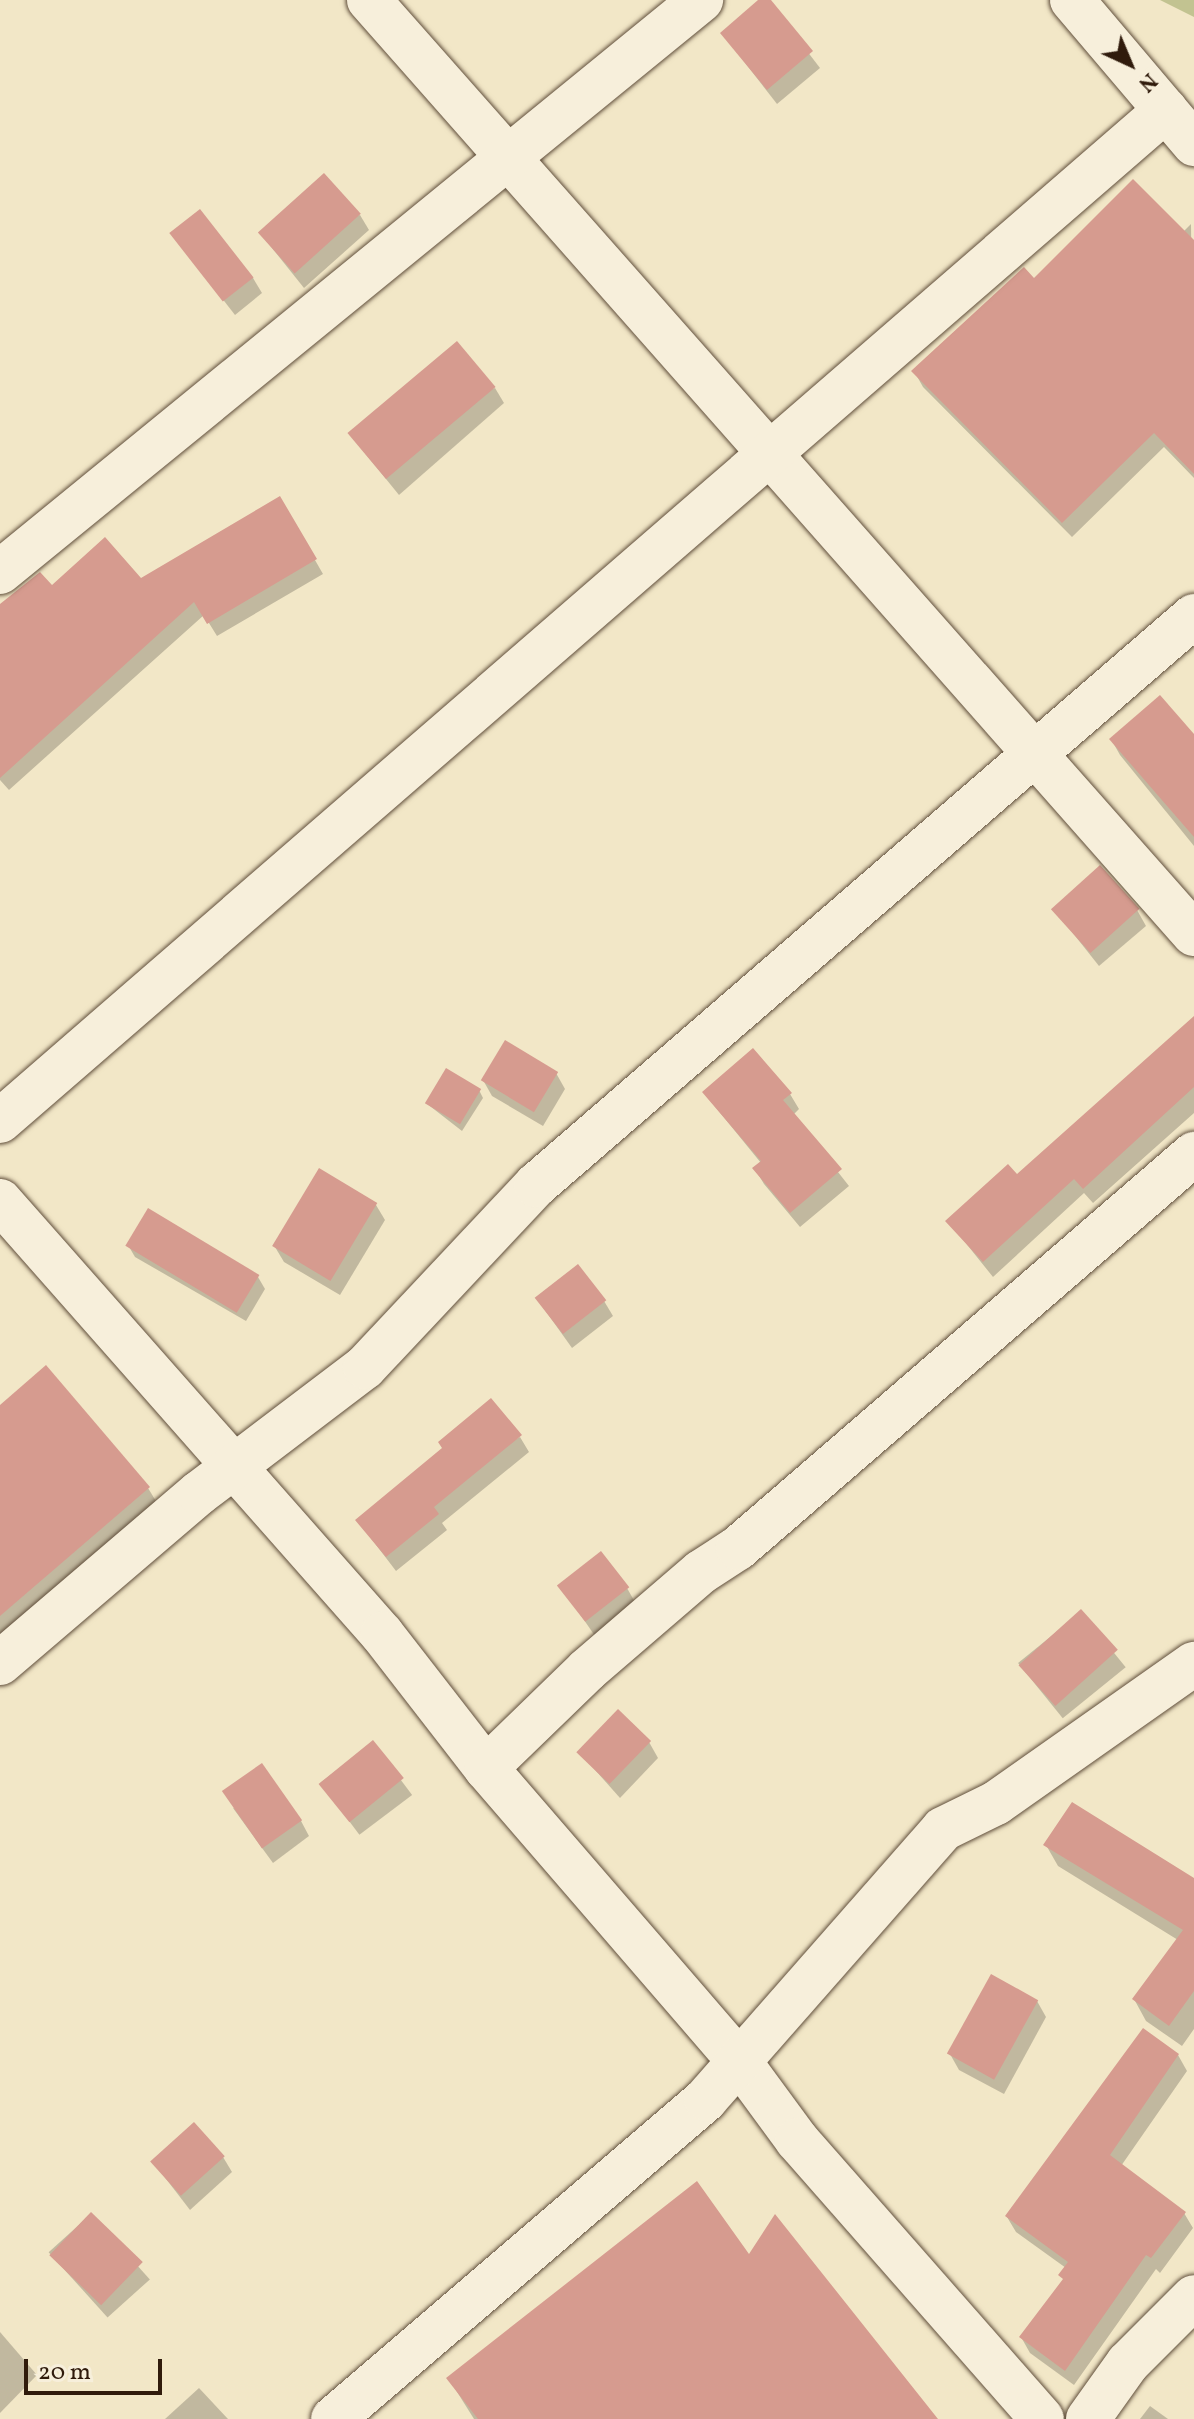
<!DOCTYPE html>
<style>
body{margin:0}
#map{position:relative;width:1194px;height:2419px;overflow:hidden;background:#f2e7c7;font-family:Vollkorn,serif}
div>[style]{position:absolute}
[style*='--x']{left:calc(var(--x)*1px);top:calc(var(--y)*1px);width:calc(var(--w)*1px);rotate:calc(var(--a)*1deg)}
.green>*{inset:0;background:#c2c391}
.shadow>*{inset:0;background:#0003;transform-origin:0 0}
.building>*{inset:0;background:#d69b8f;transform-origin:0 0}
.roads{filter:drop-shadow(0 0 2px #604e3b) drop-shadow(0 0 2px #604e3b)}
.minor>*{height:44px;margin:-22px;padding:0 22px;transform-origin:22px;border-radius:22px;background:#f7efdb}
span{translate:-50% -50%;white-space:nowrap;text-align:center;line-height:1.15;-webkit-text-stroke:6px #f7efdb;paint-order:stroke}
.north{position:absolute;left:1090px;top:24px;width:80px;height:80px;-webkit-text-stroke:6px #f7efdb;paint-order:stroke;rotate:136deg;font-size:22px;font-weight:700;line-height:32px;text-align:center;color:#301b0c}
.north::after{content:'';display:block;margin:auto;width:28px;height:36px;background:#301b0c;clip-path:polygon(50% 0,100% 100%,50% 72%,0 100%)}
.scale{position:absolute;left:24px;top:2359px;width:138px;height:36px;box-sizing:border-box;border:4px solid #301b0c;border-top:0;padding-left:10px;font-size:24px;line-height:28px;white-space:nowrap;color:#301b0c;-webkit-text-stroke:6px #f7efdb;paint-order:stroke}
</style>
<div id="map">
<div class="green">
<i style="clip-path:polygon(1160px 0,1194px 0,1194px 17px)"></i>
</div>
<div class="shadow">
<i style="clip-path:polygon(761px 0,768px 0,820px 68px,777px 104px,722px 33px)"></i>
<i style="clip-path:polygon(360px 215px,369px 230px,304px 288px,260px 233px)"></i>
<i style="clip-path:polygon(1191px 224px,1194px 478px,1164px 447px,1072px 537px,923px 387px,914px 371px,1034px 281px,1183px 232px)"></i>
<i style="clip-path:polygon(172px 234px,253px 278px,262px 293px,235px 315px)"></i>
<i style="clip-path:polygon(495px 388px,504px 403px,399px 495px,351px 436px)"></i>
<i style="clip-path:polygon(280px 499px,323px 574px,217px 636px,204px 615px,9px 790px,0 780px,0 609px,52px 587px,141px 581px)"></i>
<i style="clip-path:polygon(1111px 739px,1194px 740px,1194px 846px,1120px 755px)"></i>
<i style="clip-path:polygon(1053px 908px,1137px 910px,1146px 926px,1099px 966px)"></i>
<i style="clip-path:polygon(1194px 1018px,1194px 1113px,1093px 1203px,1084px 1193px,993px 1277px,948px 1221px,1016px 1177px)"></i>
<i style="clip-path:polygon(556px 1073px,565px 1089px,543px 1126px,492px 1096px,483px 1080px)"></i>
<i style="clip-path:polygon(479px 1090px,483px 1098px,462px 1131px,426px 1103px)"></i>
<i style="clip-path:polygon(704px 1093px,790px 1094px,799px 1109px,793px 1115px,849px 1186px,800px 1227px,764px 1184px,755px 1169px,761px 1163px)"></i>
<i style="clip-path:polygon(320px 1171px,376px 1205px,385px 1220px,340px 1295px,284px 1262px,275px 1247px)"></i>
<i style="clip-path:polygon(128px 1245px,258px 1277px,265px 1289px,246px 1321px,135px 1257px)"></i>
<i style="clip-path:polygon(537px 1299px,604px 1301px,613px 1316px,572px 1348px)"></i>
<i style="clip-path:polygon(0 1407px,148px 1488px,165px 1516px,0 1658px)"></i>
<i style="clip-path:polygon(520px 1437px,529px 1452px,442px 1523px,447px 1530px,396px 1571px,357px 1520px)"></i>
<i style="clip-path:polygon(560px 1585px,627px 1588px,636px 1604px,595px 1636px)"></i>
<i style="left:1081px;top:1612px;width:71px;height:81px;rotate:51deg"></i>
<i style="clip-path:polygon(649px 1742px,658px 1758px,620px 1798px,580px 1753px)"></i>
<i style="left:373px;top:1743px;width:65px;height:66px;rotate:53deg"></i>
<i style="clip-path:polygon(233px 1808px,301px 1821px,309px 1836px,273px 1863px)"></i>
<i style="clip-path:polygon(1046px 1845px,1194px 1880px,1194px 2029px,1182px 2046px,1146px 2021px,1134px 1999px,1178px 1940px,1058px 1866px)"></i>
<i style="clip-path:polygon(1037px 2001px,1046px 2017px,1004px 2094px,959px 2070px,950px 2054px)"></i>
<i style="clip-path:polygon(1178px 2055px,1187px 2071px,1121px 2166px,1184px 2213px,1193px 2228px,1160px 2273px,1156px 2269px,1074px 2385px,1030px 2353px,1021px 2337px,1064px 2281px,1066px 2268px,1016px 2232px,1007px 2217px)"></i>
<i style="clip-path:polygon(223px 2157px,232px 2172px,190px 2210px,153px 2162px)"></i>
<i style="left:91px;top:2214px;width:88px;height:57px;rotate:48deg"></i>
<i style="clip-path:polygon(749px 2258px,935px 2419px,474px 2419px,449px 2379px)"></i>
<i style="clip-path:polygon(0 2332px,37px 2375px,0 2413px)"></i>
<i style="clip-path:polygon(199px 2388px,228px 2419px,165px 2419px)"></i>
<i style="clip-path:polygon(1150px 2406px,1168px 2419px,1140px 2419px)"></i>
</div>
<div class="building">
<i style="clip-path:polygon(758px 0,771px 0,813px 51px,767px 90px,720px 33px)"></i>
<i style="left:324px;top:173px;width:55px;height:89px;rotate:48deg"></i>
<i style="clip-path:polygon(1133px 179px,1194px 240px,1194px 474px,1154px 433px,1062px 523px,911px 371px,1024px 267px,1034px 278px)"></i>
<i style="left:200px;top:209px;width:87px;height:39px;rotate:52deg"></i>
<i style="left:457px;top:341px;width:60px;height:143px;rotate:50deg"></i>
<i style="clip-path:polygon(280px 496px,317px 559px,207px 624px,194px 602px,0 778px,0 604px,40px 572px,52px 585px,105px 537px,141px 578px)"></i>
<i style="clip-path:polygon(1160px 695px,1194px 734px,1194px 837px,1109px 739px)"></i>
<i style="left:1100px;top:865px;width:59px;height:66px;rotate:48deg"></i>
<i style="clip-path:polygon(1194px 1016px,1194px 1087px,1083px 1189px,1074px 1179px,983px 1262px,945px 1221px,1008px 1164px,1017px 1174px)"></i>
<i style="left:505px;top:1040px;width:62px;height:47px;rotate:31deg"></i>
<i style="clip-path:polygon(753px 1048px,792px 1093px,783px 1100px,842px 1169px,790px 1213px,752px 1168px,761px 1161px,702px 1092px)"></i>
<i style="left:446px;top:1068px;width:41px;height:41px;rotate:31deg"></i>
<i style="left:319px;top:1168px;width:68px;height:91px;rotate:31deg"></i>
<i style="left:148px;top:1208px;width:130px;height:44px;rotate:31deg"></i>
<i style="left:578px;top:1264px;width:46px;height:55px;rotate:52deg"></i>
<i style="clip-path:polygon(46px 1365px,150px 1487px,0 1616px,0 1405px)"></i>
<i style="clip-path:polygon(491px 1398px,522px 1435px,434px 1507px,439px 1514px,386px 1557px,355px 1520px,442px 1448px,438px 1442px)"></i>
<i style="left:601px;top:1551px;width:46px;height:56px;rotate:52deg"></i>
<i style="left:1081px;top:1609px;width:55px;height:84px;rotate:48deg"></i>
<i style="left:618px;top:1709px;width:46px;height:60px;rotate:44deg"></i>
<i style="left:373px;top:1740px;width:49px;height:70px;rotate:51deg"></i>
<i style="left:262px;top:1763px;width:70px;height:49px;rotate:55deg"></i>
<i style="clip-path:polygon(1072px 1802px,1194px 1878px,1194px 1991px,1169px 2026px,1132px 1999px,1183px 1930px,1043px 1845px)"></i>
<i style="left:991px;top:1974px;width:54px;height:91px;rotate:29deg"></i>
<i style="clip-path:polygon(1143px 2028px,1179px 2054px,1110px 2155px,1186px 2212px,1151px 2258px,1146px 2255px,1065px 2371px,1019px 2337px,1063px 2279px,1058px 2275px,1068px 2262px,1005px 2216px)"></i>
<i style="left:194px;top:2122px;width:46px;height:59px;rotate:48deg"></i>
<i style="clip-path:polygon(697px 2181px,749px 2254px,775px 2214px,938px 2419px,478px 2419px,446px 2378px)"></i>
<i style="left:91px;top:2212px;width:72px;height:60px;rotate:44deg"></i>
</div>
<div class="roads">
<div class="minor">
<i style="--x:369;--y:0;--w:1246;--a:48.55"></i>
<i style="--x:1072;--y:0;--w:189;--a:49.7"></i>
<i style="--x:0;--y:572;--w:905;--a:-39.21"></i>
<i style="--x:0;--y:1121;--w:1543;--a:-40.93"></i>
<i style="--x:0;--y:1201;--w:577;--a:48.58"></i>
<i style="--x:382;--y:1634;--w:170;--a:52.2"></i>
<i style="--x:486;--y:1768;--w:387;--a:49.2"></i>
<i style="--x:739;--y:2061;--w:98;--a:53.7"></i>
<i style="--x:797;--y:2140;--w:371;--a:48.7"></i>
<i style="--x:0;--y:1663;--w:262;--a:-40.5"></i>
<i style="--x:199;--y:1493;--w:208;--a:-37.2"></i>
<i style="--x:365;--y:1367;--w:250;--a:-46.8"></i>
<i style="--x:536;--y:1185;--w:870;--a:-40.85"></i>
<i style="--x:486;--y:1768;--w:141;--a:-44.1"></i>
<i style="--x:587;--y:1670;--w:150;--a:-40.7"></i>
<i style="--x:701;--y:1572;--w:44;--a:-33"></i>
<i style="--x:738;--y:1548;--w:603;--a:-40.83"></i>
<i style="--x:333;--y:2419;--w:491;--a:-40.6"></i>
<i style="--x:706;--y:2099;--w:359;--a:-48.7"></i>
<i style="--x:943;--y:1829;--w:59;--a:-26.1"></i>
<i style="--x:996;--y:1803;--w:242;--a:-35.1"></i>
<i style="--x:1088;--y:2419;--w:69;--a:-54.5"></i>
<i style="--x:1128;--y:2363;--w:93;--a:-45"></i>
</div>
</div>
<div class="north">N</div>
<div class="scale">20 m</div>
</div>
